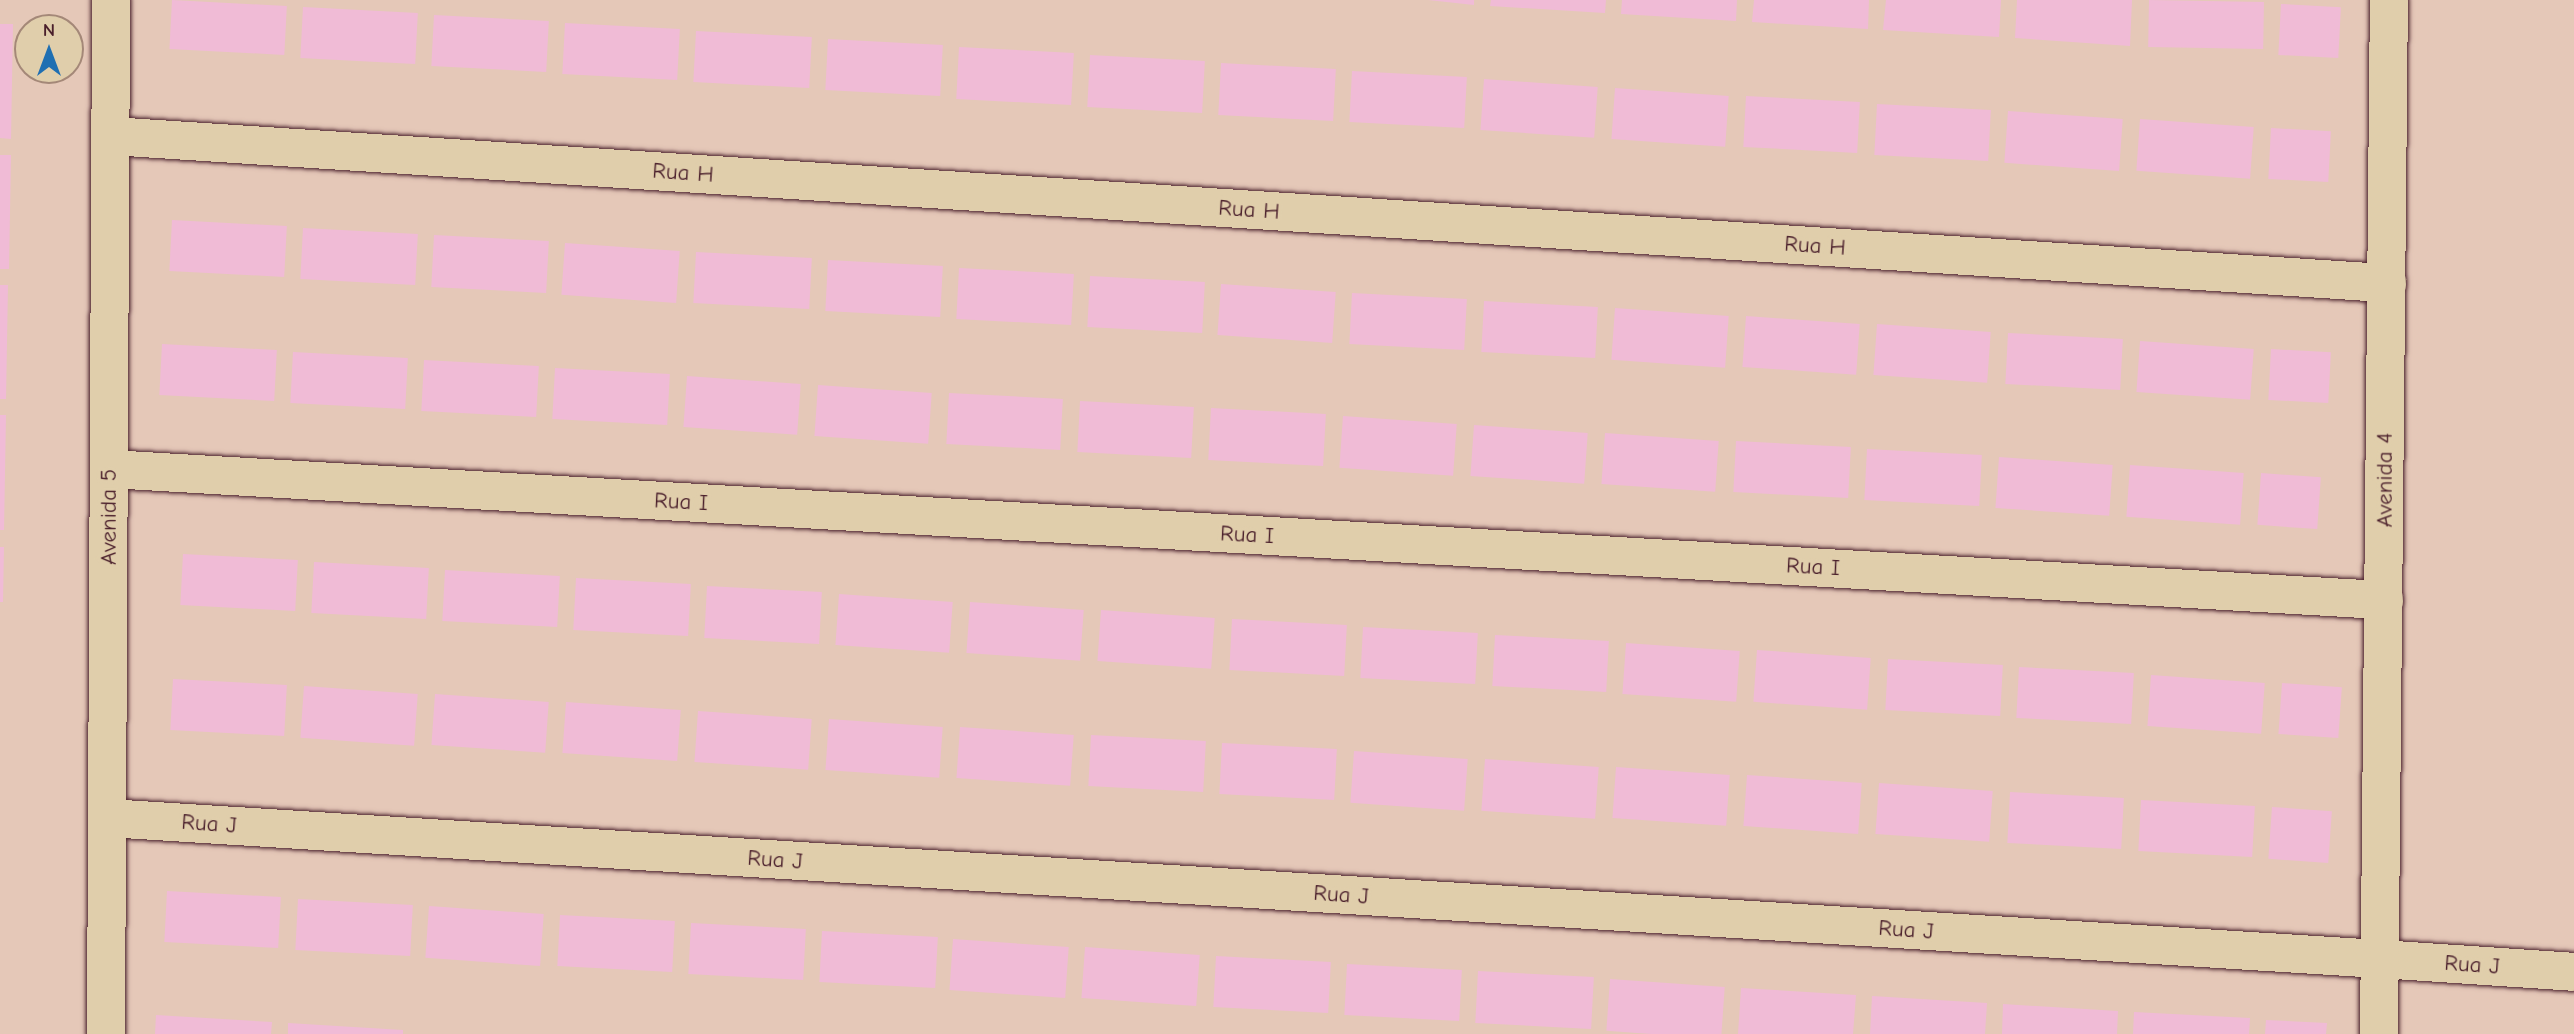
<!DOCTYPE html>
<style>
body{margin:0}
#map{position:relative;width:2574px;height:1034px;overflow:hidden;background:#e5c8b8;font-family:"Comic Neue",sans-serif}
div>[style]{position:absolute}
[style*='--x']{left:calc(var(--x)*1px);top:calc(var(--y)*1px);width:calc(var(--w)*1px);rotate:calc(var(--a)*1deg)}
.building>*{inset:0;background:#f0bbd6;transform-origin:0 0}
.roads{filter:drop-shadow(0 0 2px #4a1f2b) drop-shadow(0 0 2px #4a1f2b)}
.street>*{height:38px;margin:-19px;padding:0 19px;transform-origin:19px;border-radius:19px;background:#e0ceab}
.secondary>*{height:38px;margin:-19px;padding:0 19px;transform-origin:19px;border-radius:19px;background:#e0ceab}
span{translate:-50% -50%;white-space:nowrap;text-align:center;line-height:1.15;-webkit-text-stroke:7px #e0ceab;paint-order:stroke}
.street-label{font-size:23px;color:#4a1f2b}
.north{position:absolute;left:14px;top:14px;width:70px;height:70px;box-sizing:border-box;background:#e0ceab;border:2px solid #a48878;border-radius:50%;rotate:0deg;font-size:19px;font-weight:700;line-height:28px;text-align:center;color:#4a1f2b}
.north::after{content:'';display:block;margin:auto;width:24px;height:32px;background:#1f6fb2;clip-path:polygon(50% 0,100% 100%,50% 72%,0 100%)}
</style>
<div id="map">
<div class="building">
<i style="left:172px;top:0;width:115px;height:49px;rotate:3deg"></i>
<i style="clip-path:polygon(1428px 0,1474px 0,1474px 5px)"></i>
<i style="clip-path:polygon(1491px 0,1606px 0,1605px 13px,1490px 6px)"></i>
<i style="clip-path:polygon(1622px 0,1737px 0,1736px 21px,1621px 14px)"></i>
<i style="clip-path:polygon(1754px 0,1869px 0,1868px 29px,1752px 22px)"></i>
<i style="clip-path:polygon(1886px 0,2001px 0,1999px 37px,1883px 30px)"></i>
<i style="clip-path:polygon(2017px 0,2132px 0,2130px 46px,2015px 38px)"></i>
<i style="left:2149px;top:0;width:115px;height:47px;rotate:1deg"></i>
<i style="left:2281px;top:4px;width:60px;height:51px;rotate:3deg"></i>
<i style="left:303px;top:7px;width:115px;height:51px;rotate:3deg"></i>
<i style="left:434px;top:15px;width:115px;height:51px;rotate:3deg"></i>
<i style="left:565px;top:23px;width:115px;height:51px;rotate:3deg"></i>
<i style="clip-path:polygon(0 24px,13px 24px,11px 139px,0 138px)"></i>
<i style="left:696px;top:31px;width:116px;height:51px;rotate:3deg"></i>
<i style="left:828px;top:39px;width:115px;height:51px;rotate:3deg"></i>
<i style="left:959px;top:47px;width:115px;height:52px;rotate:3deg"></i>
<i style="left:1090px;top:55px;width:115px;height:52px;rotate:3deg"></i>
<i style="left:1221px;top:63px;width:115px;height:52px;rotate:3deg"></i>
<i style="left:1352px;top:71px;width:115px;height:51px;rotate:3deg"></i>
<i style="left:1484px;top:79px;width:114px;height:51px;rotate:4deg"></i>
<i style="left:1615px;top:88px;width:114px;height:51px;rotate:4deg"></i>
<i style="left:1746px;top:96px;width:114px;height:51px;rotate:3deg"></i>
<i style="left:1877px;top:104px;width:114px;height:51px;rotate:3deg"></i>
<i style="left:2008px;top:111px;width:115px;height:52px;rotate:4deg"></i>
<i style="left:2140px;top:119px;width:114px;height:52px;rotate:4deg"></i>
<i style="left:2271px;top:128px;width:60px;height:51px;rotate:3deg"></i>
<i style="clip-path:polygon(0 155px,11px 155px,9px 269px,0 269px)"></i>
<i style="left:172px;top:220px;width:115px;height:51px;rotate:3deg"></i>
<i style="left:303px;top:228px;width:115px;height:51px;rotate:3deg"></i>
<i style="left:434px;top:235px;width:115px;height:52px;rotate:3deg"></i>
<i style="left:565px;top:243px;width:115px;height:52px;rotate:4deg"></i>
<i style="left:696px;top:252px;width:116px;height:51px;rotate:3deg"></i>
<i style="left:828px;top:260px;width:115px;height:51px;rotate:3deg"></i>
<i style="left:959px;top:268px;width:115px;height:51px;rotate:3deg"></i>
<i style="left:1090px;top:276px;width:115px;height:51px;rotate:3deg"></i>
<i style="left:1221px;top:284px;width:115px;height:51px;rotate:4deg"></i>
<i style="clip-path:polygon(0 285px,8px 285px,6px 399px,0 399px)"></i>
<i style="left:1352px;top:293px;width:115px;height:51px;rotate:3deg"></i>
<i style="left:1484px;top:301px;width:114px;height:51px;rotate:3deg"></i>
<i style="left:1615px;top:308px;width:114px;height:52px;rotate:4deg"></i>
<i style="left:1746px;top:316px;width:114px;height:51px;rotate:4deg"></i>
<i style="left:1877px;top:324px;width:114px;height:51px;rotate:4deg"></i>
<i style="left:2008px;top:333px;width:115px;height:51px;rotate:3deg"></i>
<i style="left:2140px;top:341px;width:114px;height:51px;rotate:4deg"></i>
<i style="left:162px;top:344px;width:115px;height:51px;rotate:3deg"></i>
<i style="left:2271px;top:349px;width:60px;height:51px;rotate:3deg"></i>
<i style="left:293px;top:352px;width:115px;height:51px;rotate:3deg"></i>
<i style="left:424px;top:360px;width:115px;height:51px;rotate:3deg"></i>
<i style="left:555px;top:368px;width:115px;height:51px;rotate:3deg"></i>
<i style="left:687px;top:376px;width:114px;height:51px;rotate:4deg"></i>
<i style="left:818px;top:385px;width:114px;height:51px;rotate:4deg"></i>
<i style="left:949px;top:393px;width:114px;height:51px;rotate:3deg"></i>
<i style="left:1080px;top:401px;width:114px;height:51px;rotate:3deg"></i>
<i style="left:1211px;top:408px;width:115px;height:52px;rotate:3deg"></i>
<i style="clip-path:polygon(0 415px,6px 415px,4px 530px,0 530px)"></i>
<i style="left:1343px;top:416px;width:114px;height:52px;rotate:4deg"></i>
<i style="left:1474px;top:425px;width:114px;height:51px;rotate:4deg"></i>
<i style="left:1605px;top:433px;width:114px;height:51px;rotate:4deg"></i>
<i style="left:1736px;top:441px;width:115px;height:51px;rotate:3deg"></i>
<i style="left:1867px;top:449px;width:115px;height:51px;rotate:3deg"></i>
<i style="left:1999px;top:457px;width:114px;height:51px;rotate:4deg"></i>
<i style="left:2130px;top:465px;width:114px;height:52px;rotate:4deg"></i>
<i style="left:2261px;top:473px;width:60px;height:52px;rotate:4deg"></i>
<i style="clip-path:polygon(0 547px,4px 547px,3px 602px,0 602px)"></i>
<i style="left:183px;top:554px;width:115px;height:51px;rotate:3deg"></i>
<i style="left:314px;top:562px;width:115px;height:51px;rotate:3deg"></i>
<i style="left:445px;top:570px;width:115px;height:51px;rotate:3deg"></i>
<i style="left:576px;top:578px;width:115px;height:52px;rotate:3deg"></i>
<i style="left:707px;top:586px;width:115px;height:52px;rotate:3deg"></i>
<i style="left:839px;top:594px;width:114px;height:51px;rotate:4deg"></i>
<i style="left:970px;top:602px;width:114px;height:51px;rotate:4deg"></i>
<i style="left:1101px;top:610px;width:114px;height:51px;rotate:4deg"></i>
<i style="left:1232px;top:619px;width:115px;height:51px;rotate:3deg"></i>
<i style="left:1363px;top:627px;width:115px;height:51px;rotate:3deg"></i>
<i style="left:1495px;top:635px;width:114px;height:51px;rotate:3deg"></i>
<i style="left:1626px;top:643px;width:114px;height:51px;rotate:4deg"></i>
<i style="left:1757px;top:650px;width:114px;height:52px;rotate:4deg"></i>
<i style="left:1888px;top:659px;width:115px;height:51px;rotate:3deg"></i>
<i style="left:2019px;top:667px;width:115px;height:51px;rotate:3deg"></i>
<i style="left:2151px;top:675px;width:114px;height:51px;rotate:4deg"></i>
<i style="left:173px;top:679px;width:114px;height:51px;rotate:3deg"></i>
<i style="left:2282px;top:683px;width:60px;height:51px;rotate:4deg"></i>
<i style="left:304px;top:686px;width:114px;height:52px;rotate:4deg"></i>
<i style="left:435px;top:694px;width:114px;height:51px;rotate:4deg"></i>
<i style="left:566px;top:702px;width:115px;height:51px;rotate:4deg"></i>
<i style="left:698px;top:711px;width:114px;height:51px;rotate:4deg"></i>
<i style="left:829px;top:719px;width:114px;height:51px;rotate:4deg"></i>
<i style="left:960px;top:727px;width:114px;height:51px;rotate:4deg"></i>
<i style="left:1091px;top:735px;width:115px;height:51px;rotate:3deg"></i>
<i style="left:1222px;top:743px;width:115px;height:51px;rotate:3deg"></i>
<i style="left:1354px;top:751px;width:114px;height:52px;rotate:4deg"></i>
<i style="left:1485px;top:759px;width:114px;height:52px;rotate:4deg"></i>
<i style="left:1616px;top:767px;width:114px;height:51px;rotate:4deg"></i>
<i style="left:1747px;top:775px;width:115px;height:51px;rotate:4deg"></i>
<i style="left:1879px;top:783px;width:114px;height:51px;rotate:4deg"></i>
<i style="left:2010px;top:792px;width:114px;height:51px;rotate:3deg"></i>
<i style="left:2141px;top:800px;width:114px;height:51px;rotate:3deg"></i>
<i style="left:2272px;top:807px;width:60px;height:52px;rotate:4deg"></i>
<i style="left:167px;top:891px;width:114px;height:51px;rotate:3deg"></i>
<i style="left:298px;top:899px;width:115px;height:51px;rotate:3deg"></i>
<i style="left:429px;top:906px;width:115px;height:52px;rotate:4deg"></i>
<i style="left:560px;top:915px;width:115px;height:51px;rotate:3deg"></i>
<i style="left:691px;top:923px;width:115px;height:51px;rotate:3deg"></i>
<i style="left:822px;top:931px;width:116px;height:51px;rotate:3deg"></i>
<i style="left:953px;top:939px;width:116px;height:51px;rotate:4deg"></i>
<i style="left:1085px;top:947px;width:115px;height:51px;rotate:4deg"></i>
<i style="left:1216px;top:956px;width:115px;height:51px;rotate:3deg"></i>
<i style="left:1347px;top:964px;width:115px;height:51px;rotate:3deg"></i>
<i style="left:1478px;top:971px;width:116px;height:52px;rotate:3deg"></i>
<i style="left:1610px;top:979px;width:115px;height:52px;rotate:4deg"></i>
<i style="clip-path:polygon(1741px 988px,1856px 995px,1853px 1034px,1738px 1034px)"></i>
<i style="clip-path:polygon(1872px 996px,1987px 1003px,1985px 1034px,1870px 1034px)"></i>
<i style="clip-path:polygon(2003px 1004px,2118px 1011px,2117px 1034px,2002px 1034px)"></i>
<i style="clip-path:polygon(2134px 1012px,2250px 1018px,2249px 1034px,2133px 1034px)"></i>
<i style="clip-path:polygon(156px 1015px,272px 1022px,271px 1034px,155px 1034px)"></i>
<i style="clip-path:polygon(2266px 1020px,2327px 1023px,2326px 1034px,2265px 1034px)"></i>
<i style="clip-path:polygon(288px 1023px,403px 1030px,403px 1034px,288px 1034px)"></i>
</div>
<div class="roads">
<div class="street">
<i style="--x:111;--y:136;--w:2281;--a:3.7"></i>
<i style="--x:109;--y:469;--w:2279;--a:3.3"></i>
<i style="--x:107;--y:818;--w:2277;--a:3.55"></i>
</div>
<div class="secondary">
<i style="--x:2380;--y:959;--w:194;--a:3.8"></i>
<i style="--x:106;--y:1034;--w:1034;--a:-89.72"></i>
<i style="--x:2379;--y:1034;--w:1034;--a:-89.45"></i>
</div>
</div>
<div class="street-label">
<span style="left:683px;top:173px;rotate:4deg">Rua H</span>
<span style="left:1249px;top:210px;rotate:4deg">Rua H</span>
<span style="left:1815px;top:246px;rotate:4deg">Rua H</span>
<span style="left:2385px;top:480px;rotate:-90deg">Avenida 4</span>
<span style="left:681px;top:502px;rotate:3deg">Rua I</span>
<span style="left:109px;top:517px;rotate:-90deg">Avenida 5</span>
<span style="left:1247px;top:535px;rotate:3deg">Rua I</span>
<span style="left:1813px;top:567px;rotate:3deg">Rua I</span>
<span style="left:209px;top:824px;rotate:4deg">Rua J</span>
<span style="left:775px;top:860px;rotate:4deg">Rua J</span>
<span style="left:1341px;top:895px;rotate:4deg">Rua J</span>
<span style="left:1906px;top:930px;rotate:4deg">Rua J</span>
<span style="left:2472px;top:965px;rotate:4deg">Rua J</span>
</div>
<div class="north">N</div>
</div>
